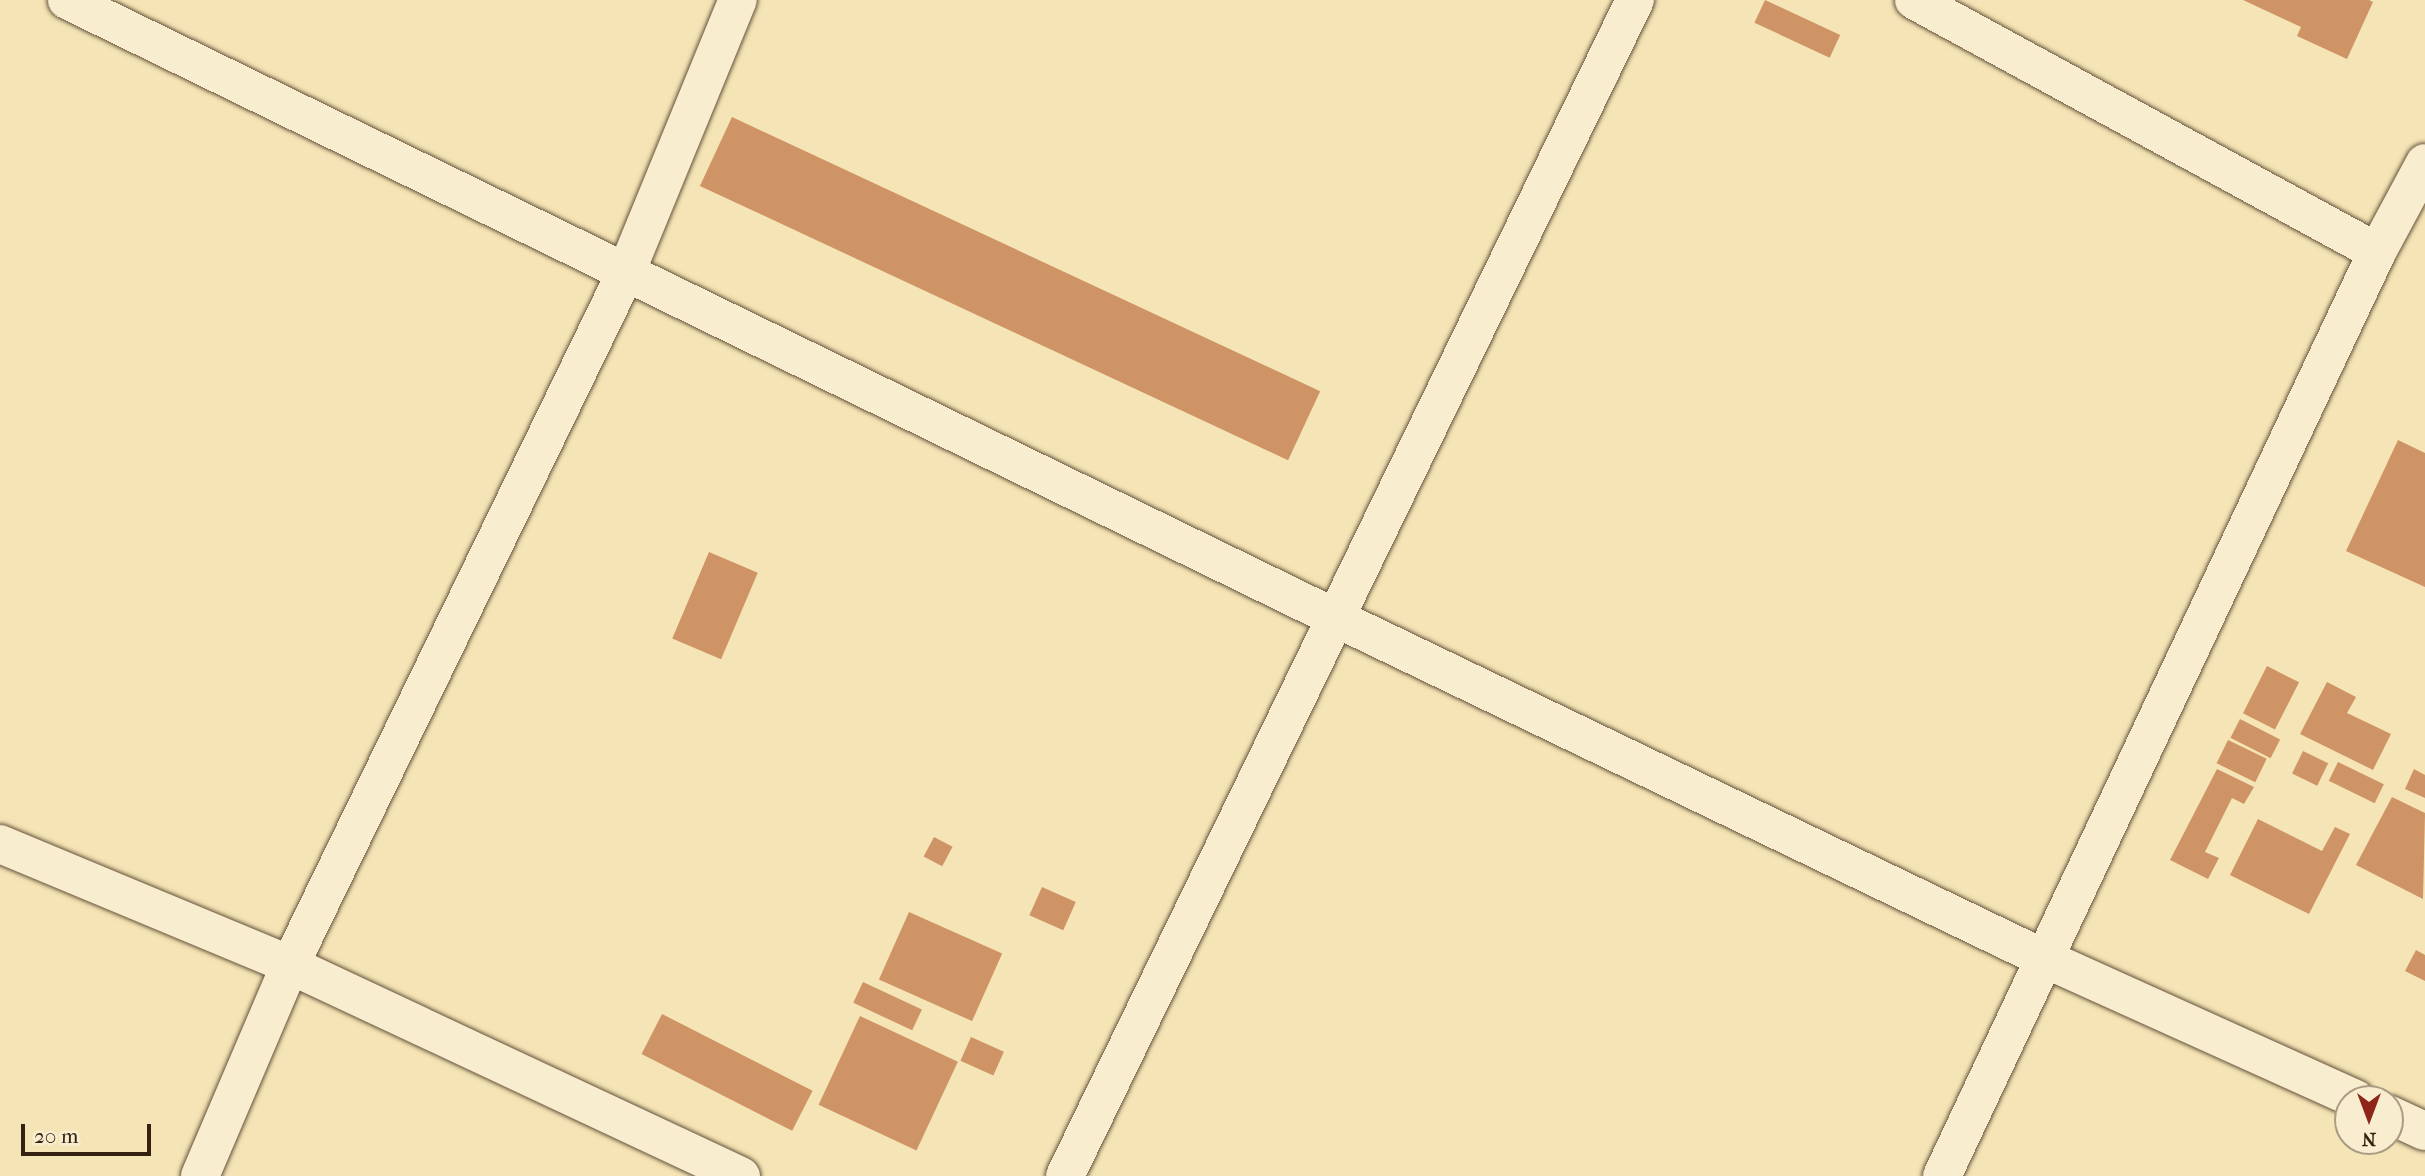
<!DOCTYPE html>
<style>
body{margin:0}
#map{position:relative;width:2425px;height:1176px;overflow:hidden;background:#f5e4b5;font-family:"IM FELL French Canon",serif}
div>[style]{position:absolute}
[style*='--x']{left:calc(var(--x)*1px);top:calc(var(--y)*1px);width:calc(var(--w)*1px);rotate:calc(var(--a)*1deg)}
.building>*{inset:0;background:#cf9465;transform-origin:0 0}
.roads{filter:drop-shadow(0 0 2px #64523b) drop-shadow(0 0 2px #64523b)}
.minor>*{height:38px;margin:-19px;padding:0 19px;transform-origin:19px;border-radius:19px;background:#f8edcf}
span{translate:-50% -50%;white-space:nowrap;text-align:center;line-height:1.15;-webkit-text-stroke:5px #f8edcf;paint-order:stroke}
.north{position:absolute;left:2334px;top:1085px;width:70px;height:70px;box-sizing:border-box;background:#f8edcf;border:2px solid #aa9b83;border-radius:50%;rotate:180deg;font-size:19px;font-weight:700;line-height:28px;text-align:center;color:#342112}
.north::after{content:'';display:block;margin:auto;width:24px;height:32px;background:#8f2418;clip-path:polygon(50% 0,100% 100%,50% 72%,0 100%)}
.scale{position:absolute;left:21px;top:1124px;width:130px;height:32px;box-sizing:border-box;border:4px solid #342112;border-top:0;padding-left:9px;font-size:21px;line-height:24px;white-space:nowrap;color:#342112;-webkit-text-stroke:5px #f8edcf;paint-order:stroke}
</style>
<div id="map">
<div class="building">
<i style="left:1765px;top:0;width:83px;height:25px;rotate:25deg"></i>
<i style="clip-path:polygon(2243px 0,2369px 0,2373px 2px,2347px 59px,2297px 36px,2301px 27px)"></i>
<i style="left:732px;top:117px;width:649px;height:76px;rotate:25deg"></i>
<i style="clip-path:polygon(2398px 440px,2425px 453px,2425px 587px,2346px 551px)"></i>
<i style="left:709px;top:552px;width:53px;height:94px;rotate:23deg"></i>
<i style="left:2267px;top:666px;width:36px;height:53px;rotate:27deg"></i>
<i style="clip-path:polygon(2327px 682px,2356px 697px,2347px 713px,2391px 734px,2373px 770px,2300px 734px)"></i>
<i style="left:2240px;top:719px;width:45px;height:21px;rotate:27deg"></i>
<i style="left:2228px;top:740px;width:43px;height:26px;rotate:26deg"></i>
<i style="left:2303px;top:751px;width:28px;height:25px;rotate:26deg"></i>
<i style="left:2338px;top:762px;width:51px;height:21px;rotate:26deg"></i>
<i style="clip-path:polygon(2217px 769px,2254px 787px,2244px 804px,2232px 798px,2205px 852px,2219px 858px,2208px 879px,2170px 860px)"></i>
<i style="clip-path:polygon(2414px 769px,2425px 775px,2425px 798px,2405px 789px)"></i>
<i style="clip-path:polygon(2392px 797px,2425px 813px,2423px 899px,2356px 865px)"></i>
<i style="clip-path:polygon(2258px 819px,2322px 851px,2335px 827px,2350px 834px,2309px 914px,2230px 875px)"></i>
<i style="left:934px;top:837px;width:21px;height:22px;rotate:28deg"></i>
<i style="left:1042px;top:887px;width:37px;height:31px;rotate:24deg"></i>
<i style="left:909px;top:912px;width:102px;height:74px;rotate:24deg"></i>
<i style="clip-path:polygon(2416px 950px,2425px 955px,2425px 981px,2405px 971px)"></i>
<i style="left:863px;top:982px;width:65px;height:23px;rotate:25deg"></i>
<i style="left:662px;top:1014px;width:169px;height:45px;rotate:27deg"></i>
<i style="left:860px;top:1016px;width:108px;height:98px;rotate:25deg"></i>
<i style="left:971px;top:1037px;width:36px;height:26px;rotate:24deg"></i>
</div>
<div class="roads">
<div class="minor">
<i style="--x:67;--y:0;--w:1414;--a:25.97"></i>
<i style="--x:1338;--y:619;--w:780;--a:25.68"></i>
<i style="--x:2041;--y:957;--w:345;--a:24.3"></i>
<i style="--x:1914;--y:0;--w:527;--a:28.56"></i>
<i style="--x:0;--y:844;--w:314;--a:22.6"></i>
<i style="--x:290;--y:965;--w:498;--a:25.1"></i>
<i style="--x:2390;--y:1115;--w:38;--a:25"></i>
<i style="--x:200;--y:1176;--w:229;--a:-66.9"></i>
<i style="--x:290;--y:965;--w:772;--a:-64.13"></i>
<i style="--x:627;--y:270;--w:292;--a:-67.7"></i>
<i style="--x:1065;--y:1176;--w:1307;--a:-64.14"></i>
<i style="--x:1942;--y:1176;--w:1021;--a:-64.79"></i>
<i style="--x:2377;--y:252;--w:101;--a:-61.7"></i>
</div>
</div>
<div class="north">N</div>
<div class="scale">20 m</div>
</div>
